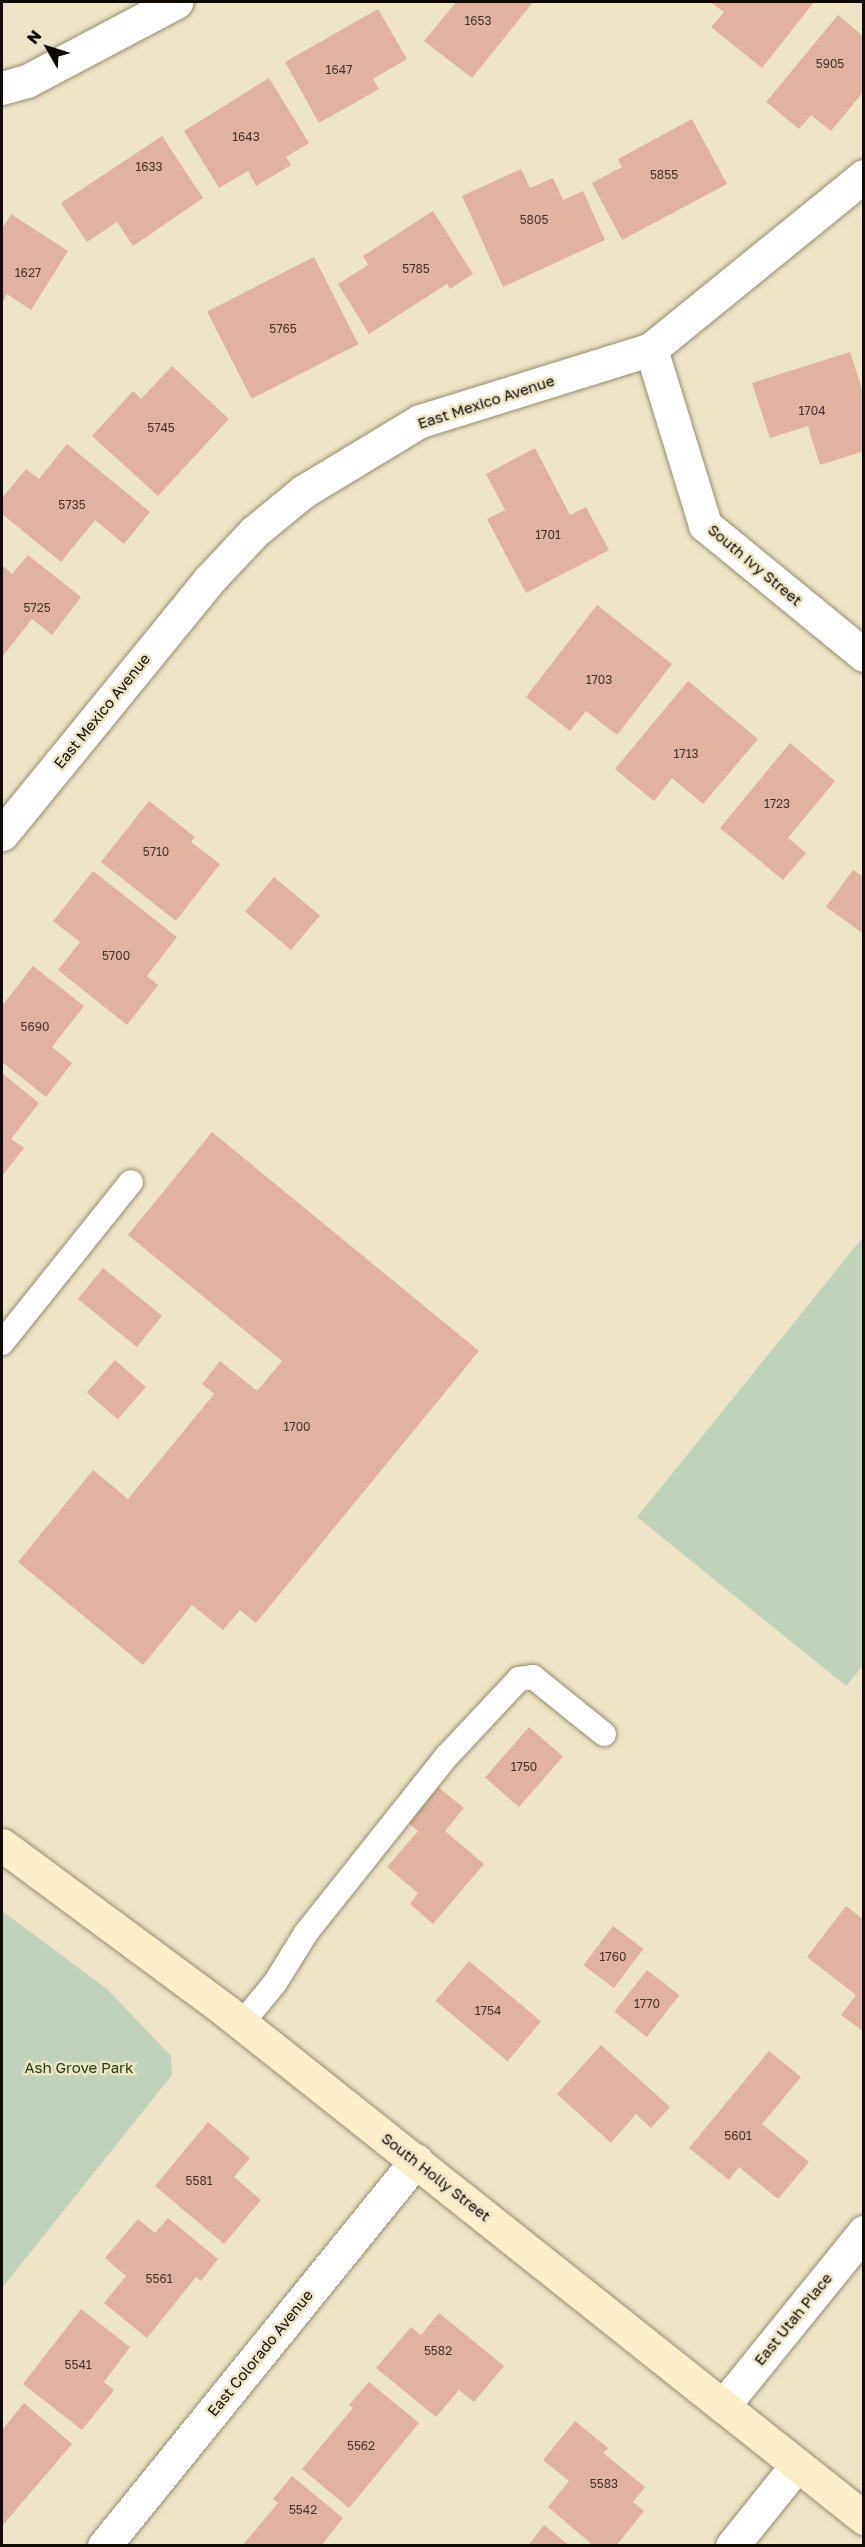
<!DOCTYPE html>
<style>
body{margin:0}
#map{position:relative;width:865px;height:2547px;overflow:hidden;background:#ede4c6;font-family:"Golos Text",sans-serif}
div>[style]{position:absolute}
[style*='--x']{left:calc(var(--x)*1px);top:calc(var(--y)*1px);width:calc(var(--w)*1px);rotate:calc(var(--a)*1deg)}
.green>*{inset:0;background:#c1d2bb}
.building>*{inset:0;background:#e1b2a0;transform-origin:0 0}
.roads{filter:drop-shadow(0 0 2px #968d72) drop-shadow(0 0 2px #968d72)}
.service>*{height:24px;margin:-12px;padding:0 12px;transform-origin:12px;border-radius:12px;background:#fff}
.minor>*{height:33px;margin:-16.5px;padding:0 16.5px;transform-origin:16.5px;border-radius:16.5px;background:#fff}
.tertiary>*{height:33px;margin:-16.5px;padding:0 16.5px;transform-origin:16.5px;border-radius:16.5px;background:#fff}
.secondary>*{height:33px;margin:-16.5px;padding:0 16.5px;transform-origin:16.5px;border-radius:16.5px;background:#fbefca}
span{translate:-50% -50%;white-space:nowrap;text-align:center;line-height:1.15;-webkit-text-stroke:5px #ede4c6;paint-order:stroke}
.number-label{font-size:12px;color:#44352a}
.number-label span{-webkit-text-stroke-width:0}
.street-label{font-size:15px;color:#0f0b03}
.park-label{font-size:15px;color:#1e420d}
.frame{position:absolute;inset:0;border:3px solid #0f0b03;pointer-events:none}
.north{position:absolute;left:18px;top:18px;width:60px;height:60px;-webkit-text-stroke:4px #ede4c6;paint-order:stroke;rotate:309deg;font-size:16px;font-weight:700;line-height:24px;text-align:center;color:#0f0b03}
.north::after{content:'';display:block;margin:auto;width:21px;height:27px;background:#0f0b03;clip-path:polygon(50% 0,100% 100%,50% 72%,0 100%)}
</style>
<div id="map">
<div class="green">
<i style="clip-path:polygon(863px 1237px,864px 1664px,846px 1686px,637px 1517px)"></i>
<i style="clip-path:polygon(2px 1911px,107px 1989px,171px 2056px,172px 2075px,2px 2288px)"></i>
</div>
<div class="building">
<i style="clip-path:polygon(456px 2px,533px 2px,472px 78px,424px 41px)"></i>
<i style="clip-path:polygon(710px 2px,814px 2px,762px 68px,711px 27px,724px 12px)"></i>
<i style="clip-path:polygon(378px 9px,407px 59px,373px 79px,379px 89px,319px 123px,285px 62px)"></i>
<i style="clip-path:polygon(838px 15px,864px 37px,864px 91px,831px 131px,811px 115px,799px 129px,766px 102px)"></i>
<i style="clip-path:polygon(269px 78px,309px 143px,286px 157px,291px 165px,256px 186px,248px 171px,219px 188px,184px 131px)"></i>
<i style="clip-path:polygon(692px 119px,727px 184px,622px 240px,592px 183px,622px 167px,618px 159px)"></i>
<i style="clip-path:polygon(162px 136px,203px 198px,133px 246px,117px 222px,87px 242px,61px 203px)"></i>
<i style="clip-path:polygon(521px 169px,530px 188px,553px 178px,563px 200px,583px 191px,605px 240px,503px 287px,462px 196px)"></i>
<i style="clip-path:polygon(433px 211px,473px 274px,450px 289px,447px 284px,369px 334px,338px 284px,368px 265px,363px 256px)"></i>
<i style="clip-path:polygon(11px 214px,68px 251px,31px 310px,7px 294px,2px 303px,2px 229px)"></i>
<i style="left:314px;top:257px;width:98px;height:120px;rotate:63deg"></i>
<i style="clip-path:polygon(850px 352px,864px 395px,864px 451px,820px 465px,808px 426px,770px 438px,752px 383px)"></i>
<i style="clip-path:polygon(172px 366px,229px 419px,158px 496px,92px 436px,133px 391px,141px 399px)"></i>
<i style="clip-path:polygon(67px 444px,150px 512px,124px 544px,95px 520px,61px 562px,2px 514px,2px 498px,26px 469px,39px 479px)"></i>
<i style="clip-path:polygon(535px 448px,570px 515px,586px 507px,609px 550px,526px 593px,487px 519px,505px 510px,486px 474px)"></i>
<i style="clip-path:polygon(28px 555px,81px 597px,52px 635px,32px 619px,2px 657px,2px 565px,12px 574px)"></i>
<i style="clip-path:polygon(597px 605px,672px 664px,617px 735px,586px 711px,570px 731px,526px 697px)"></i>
<i style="clip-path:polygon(688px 681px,758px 739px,703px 804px,672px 778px,654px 801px,615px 769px)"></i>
<i style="clip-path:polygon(790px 743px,835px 781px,788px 838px,806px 853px,783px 880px,720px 828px)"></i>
<i style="clip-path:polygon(149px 801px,195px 837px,191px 842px,220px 864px,176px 921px,101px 862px)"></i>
<i style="clip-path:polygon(853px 870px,864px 877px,864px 934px,826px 907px)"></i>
<i style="clip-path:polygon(93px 871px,177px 937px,147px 976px,158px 985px,127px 1025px,58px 970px,80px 942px,53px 921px)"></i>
<i style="left:274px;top:877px;width:60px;height:45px;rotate:40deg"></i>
<i style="clip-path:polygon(33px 966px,84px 1006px,52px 1047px,72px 1063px,46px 1097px,2px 1062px,2px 1006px)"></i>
<i style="clip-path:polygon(2px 1073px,39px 1103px,11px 1139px,24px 1148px,2px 1176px)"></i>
<i style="clip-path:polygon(212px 1132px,479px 1351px,256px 1623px,240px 1610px,223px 1630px,192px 1605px,143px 1665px,18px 1562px,93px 1470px,128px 1499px,214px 1394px,202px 1384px,220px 1361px,257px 1391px,282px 1361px,128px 1235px)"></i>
<i style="left:103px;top:1268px;width:76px;height:40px;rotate:39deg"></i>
<i style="left:115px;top:1360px;width:41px;height:43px;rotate:41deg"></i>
<i style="left:529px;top:1727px;width:45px;height:67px;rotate:41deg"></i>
<i style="clip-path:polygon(438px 1787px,464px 1808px,445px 1831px,484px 1864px,433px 1924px,410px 1904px,418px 1893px,387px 1867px,418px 1831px,407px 1822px)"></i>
<i style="clip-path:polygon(846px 1906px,864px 1920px,864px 2032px,841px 2015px,856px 1995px,807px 1957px)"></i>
<i style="left:613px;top:1926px;width:38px;height:49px;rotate:37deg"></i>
<i style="left:469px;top:1961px;width:94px;height:52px;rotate:40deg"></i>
<i style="left:647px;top:1970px;width:41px;height:53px;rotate:38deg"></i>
<i style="clip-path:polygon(601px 2045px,670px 2107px,651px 2128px,636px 2114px,611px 2143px,557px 2094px)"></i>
<i style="clip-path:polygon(769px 2051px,801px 2077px,762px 2124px,809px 2162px,778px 2199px,739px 2167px,729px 2180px,689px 2148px)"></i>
<i style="clip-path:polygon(208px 2122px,250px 2158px,234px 2177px,261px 2200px,224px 2244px,155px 2186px)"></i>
<i style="clip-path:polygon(168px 2218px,218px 2259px,201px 2281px,196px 2277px,147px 2338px,104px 2303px,126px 2276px,105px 2258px,138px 2219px,155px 2233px)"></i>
<i style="clip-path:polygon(81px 2309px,130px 2347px,104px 2382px,114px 2390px,82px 2430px,23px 2384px)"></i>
<i style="clip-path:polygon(439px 2313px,504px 2366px,474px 2402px,459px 2390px,436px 2417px,376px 2368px,411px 2327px,421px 2335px)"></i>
<i style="clip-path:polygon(369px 2382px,419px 2423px,349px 2508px,302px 2469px,353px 2408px,349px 2405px)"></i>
<i style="clip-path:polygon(24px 2403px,72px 2444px,3px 2525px,2px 2430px)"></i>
<i style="clip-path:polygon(575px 2421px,608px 2448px,603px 2453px,645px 2487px,633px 2502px,644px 2511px,616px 2546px,594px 2546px,548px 2507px,569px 2481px,543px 2460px)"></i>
<i style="clip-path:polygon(292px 2476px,343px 2518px,321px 2546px,242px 2546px,278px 2503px,273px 2499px)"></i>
<i style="clip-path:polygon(544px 2525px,570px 2546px,528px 2546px)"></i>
</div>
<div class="roads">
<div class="service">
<i style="--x:2;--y:1343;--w:206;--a:-51.3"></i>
<i style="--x:242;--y:2023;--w:52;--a:-50.5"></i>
<i style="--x:275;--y:1983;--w:59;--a:-58.2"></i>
<i style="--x:306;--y:1933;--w:226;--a:-51.5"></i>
<i style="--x:447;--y:1756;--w:105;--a:-46.9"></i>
<i style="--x:519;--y:1679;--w:14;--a:-8"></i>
<i style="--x:533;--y:1677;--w:91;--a:38.8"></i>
</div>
<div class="minor">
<i style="--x:2;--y:88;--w:26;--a:-16"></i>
<i style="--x:27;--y:81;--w:169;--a:-27.9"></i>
<i style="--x:651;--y:349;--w:184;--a:72.9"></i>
<i style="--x:705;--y:525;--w:205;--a:39.3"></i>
<i style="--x:723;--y:2406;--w:224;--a:-51"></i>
<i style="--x:104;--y:2546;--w:496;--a:-51"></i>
<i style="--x:732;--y:2546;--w:104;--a:-51.3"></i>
</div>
<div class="tertiary">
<i style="--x:2;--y:834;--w:328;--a:-50.8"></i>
<i style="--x:209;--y:580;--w:66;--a:-46.8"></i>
<i style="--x:254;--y:532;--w:65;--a:-39.4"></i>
<i style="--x:304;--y:491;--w:135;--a:-31.1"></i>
<i style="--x:420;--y:421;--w:242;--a:-17.3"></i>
<i style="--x:651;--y:349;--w:274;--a:-39.1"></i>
</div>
<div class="secondary">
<i style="--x:2;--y:1845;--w:279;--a:36.5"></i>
<i style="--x:226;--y:2011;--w:815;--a:38.47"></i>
</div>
</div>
<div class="number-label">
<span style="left:478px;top:21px">1653</span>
<span style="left:830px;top:64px">5905</span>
<span style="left:339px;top:70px">1647</span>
<span style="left:246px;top:137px">1643</span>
<span style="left:149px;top:167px">1633</span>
<span style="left:664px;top:175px">5855</span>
<span style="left:534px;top:220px">5805</span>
<span style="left:416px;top:269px">5785</span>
<span style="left:28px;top:273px">1627</span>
<span style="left:283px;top:329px">5765</span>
<span style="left:812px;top:411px">1704</span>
<span style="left:161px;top:428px">5745</span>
<span style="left:72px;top:505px">5735</span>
<span style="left:548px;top:535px">1701</span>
<span style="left:37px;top:608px">5725</span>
<span style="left:599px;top:680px">1703</span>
<span style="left:686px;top:754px">1713</span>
<span style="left:777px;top:804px">1723</span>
<span style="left:156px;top:852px">5710</span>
<span style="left:116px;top:956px">5700</span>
<span style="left:35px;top:1027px">5690</span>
<span style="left:297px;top:1427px">1700</span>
<span style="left:524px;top:1767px">1750</span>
<span style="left:613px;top:1957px">1760</span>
<span style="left:647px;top:2004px">1770</span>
<span style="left:488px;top:2011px">1754</span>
<span style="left:738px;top:2136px">5601</span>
<span style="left:199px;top:2181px">5581</span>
<span style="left:159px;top:2279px">5561</span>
<span style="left:438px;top:2351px">5582</span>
<span style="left:78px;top:2365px">5541</span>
<span style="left:361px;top:2446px">5562</span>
<span style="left:604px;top:2484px">5583</span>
<span style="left:303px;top:2510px">5542</span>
</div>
<div class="street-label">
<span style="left:486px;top:402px;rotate:-18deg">East Mexico Avenue</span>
<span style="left:755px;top:565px;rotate:40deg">South Ivy Street</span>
<span style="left:102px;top:711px;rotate:-51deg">East Mexico Avenue</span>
<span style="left:436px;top:2177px;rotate:38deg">South Holly Street</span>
<span style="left:793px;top:2319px;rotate:-51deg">East Utah Place</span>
<span style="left:260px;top:2353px;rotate:-51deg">East Colorado Avenue</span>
</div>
<div class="park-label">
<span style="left:79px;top:2068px">Ash Grove Park</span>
</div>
<div class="frame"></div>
<div class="north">N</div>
</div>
